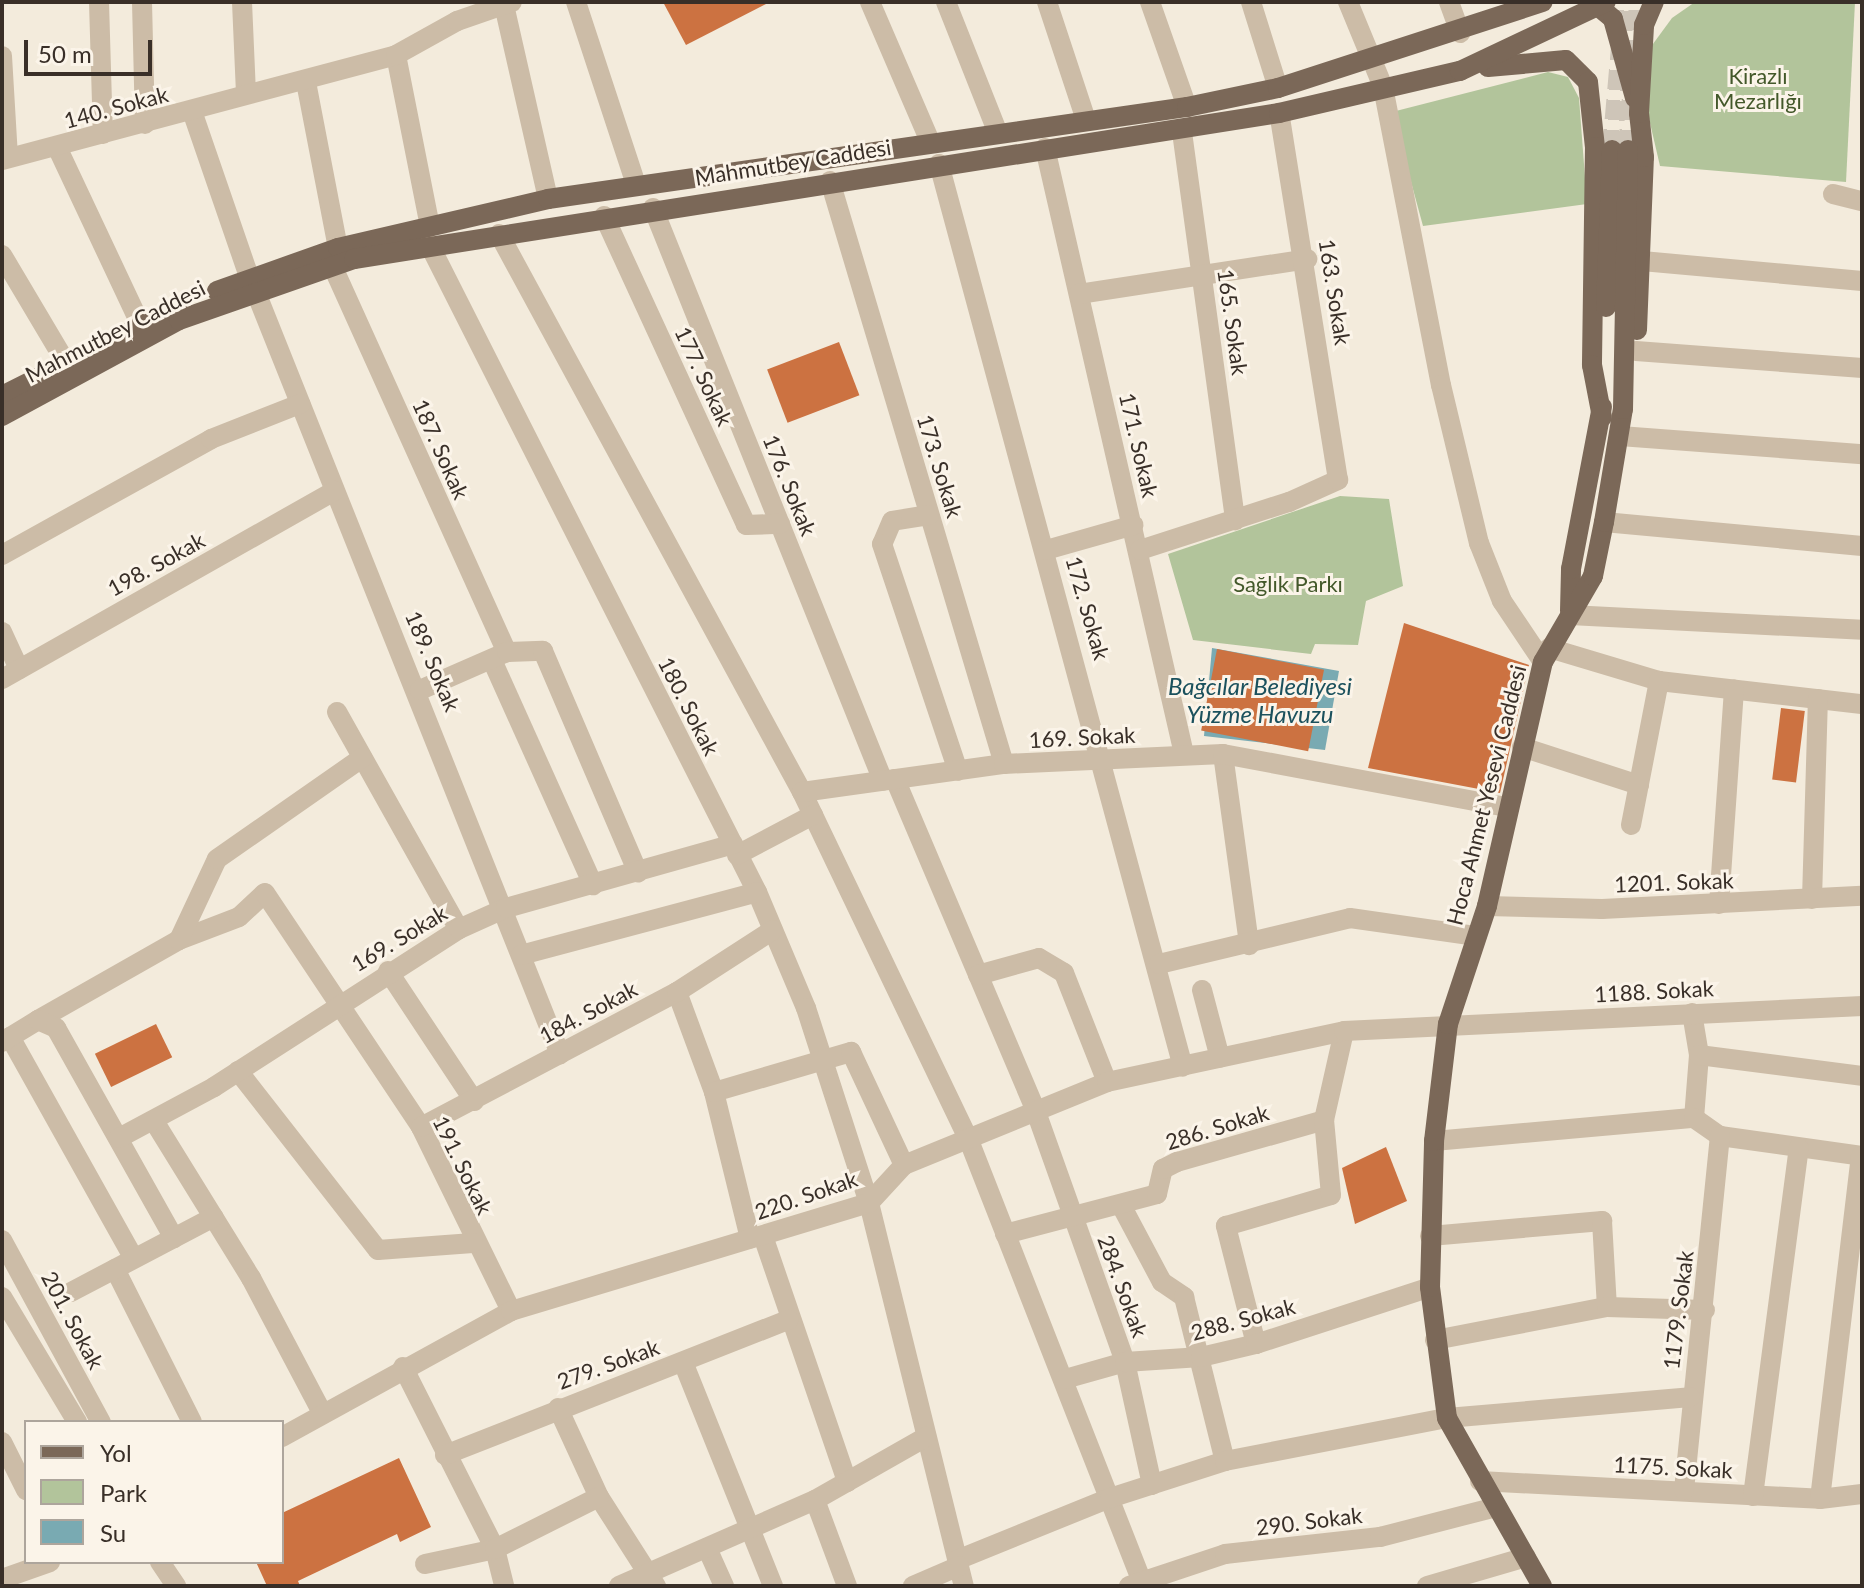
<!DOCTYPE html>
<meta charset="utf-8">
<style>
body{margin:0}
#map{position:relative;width:1864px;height:1588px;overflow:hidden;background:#f3ebdc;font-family:Lato,sans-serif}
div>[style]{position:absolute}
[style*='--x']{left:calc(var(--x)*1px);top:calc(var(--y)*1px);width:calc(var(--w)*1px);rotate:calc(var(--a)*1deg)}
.green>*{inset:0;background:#b2c49b}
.water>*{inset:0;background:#79aab2}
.building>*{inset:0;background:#cc7241;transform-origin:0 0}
.major-tunnel>*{height:20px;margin-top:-10px;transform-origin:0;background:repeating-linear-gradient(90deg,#cec5b8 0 20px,transparent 0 30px)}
.minor>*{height:20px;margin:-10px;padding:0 10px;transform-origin:10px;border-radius:10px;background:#ccbca7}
.major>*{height:20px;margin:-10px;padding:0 10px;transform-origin:10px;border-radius:10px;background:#7b6858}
span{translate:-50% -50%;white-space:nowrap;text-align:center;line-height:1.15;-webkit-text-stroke:6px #fbf4e9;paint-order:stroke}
.park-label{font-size:22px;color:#43582a}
.street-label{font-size:22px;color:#392f28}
.water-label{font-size:24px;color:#1b515d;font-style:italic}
.frame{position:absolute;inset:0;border:4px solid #392f28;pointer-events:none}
.legend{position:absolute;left:24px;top:1420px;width:260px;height:144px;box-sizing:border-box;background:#fbf4e9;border:2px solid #ada59c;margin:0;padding:10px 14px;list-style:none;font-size:24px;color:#392f28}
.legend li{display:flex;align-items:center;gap:16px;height:40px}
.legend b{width:40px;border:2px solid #ada59c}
.scale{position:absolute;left:24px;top:40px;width:128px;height:36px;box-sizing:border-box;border:4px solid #392f28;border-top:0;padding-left:10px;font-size:24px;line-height:28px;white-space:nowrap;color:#392f28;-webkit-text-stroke:6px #fbf4e9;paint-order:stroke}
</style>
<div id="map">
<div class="green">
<i style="clip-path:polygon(1695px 2px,1855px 2px,1846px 182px,1660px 166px,1647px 110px,1650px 48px,1672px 18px)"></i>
<i style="clip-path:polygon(1548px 72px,1568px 77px,1579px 98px,1587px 204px,1423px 226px,1392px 112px)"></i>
<i style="clip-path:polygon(1340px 496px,1389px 499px,1403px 586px,1366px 601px,1358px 645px,1315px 644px,1311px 654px,1193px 640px,1168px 554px)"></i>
</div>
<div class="water">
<i style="clip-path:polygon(1212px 648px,1339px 671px,1325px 750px,1204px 736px)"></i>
</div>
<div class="building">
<i style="clip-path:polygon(663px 2px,770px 2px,686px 45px)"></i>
<i style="left:839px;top:342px;width:57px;height:77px;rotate:69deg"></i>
<i style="clip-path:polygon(1404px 623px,1529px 665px,1500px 793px,1368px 768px)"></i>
<i style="left:1217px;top:649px;width:109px;height:83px;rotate:11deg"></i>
<i style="left:1781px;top:708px;width:24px;height:72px;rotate:7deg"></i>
<i style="left:156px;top:1024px;width:37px;height:68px;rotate:64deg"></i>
<i style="clip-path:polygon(1386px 1147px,1407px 1201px,1355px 1224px,1342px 1168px)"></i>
<i style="clip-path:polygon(399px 1458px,431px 1527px,400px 1542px,397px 1534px,298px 1581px,300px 1586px,267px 1586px,256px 1562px,282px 1562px,282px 1513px)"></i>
</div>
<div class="major-tunnel">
<i style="--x:1612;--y:150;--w:149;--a:-85"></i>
<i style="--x:1628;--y:150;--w:148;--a:-85.7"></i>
</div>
<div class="minor">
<i style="--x:99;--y:2;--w:132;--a:88.3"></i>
<i style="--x:142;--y:2;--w:122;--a:88.6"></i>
<i style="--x:242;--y:2;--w:91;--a:87.5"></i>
<i style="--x:576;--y:2;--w:192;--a:71.8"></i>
<i style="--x:870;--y:2;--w:151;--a:66.7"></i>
<i style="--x:946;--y:2;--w:139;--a:68.4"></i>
<i style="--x:1047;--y:2;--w:121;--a:71.7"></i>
<i style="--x:1150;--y:2;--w:111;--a:70.6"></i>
<i style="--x:1251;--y:2;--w:90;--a:72.6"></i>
<i style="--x:1348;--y:2;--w:92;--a:67.6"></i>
<i style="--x:1383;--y:87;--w:304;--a:79"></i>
<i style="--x:1441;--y:385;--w:163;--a:76.5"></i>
<i style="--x:1479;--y:543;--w:62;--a:68.4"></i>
<i style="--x:1502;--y:601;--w:73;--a:56.1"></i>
<i style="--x:1449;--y:2;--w:33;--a:70"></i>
<i style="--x:504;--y:5;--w:199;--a:77.2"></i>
<i style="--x:396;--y:55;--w:175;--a:78.8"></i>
<i style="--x:2;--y:56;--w:101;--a:86.6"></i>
<i style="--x:306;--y:82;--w:169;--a:79.1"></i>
<i style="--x:192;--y:111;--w:176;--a:71"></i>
<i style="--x:1182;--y:132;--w:392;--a:82.2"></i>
<i style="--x:57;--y:147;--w:195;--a:64.8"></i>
<i style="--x:1045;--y:148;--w:622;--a:77.08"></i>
<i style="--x:2;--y:160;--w:408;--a:-14.9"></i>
<i style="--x:396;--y:55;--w:70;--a:-29.1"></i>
<i style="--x:457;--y:21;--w:58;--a:-19.1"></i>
<i style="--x:939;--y:164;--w:935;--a:74.88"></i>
<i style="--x:830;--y:181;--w:608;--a:73.38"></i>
<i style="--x:1833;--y:194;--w:30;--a:14"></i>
<i style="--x:653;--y:208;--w:617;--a:68.13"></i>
<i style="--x:604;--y:216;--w:340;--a:65.3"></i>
<i style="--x:746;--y:525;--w:34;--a:-2"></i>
<i style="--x:499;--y:234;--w:635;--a:61.5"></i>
<i style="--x:802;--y:792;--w:384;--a:64.4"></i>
<i style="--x:968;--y:1138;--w:481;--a:68.6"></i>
<i style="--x:430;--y:246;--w:724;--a:63.15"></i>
<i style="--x:757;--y:892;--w:126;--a:67.1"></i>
<i style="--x:806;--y:1008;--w:205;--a:72.1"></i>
<i style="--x:869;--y:1203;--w:395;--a:76.1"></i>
<i style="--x:2;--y:255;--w:123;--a:59.3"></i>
<i style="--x:1642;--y:261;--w:221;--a:5.2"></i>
<i style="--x:332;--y:265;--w:425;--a:65.7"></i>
<i style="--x:255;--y:290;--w:823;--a:68.24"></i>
<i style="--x:1079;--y:294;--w:231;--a:-8.7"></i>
<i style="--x:1636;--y:351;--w:227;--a:4.3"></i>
<i style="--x:1620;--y:436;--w:243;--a:4.3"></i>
<i style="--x:929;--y:515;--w:37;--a:171"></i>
<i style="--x:892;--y:521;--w:25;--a:113"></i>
<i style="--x:882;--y:544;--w:239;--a:71.5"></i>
<i style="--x:1604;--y:522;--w:259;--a:5.3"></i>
<i style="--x:1046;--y:550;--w:91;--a:-15.9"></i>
<i style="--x:1140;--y:550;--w:157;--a:-17.9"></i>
<i style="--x:1289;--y:502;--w:54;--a:-24.2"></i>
<i style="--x:1338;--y:480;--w:372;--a:-99.1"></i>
<i style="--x:2;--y:555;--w:239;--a:-29"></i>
<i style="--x:211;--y:439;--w:96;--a:-21.5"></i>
<i style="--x:1570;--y:615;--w:292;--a:2.9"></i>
<i style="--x:2;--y:632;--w:41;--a:65.3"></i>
<i style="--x:1549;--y:648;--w:115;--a:16.7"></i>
<i style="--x:1659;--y:681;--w:204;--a:6.5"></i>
<i style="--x:492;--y:660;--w:247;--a:65.8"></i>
<i style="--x:2;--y:679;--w:382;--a:-29.5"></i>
<i style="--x:420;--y:690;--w:95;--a:-23.6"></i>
<i style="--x:507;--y:652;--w:36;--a:-2"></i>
<i style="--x:543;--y:651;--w:241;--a:66.8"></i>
<i style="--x:337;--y:712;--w:249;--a:60.7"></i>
<i style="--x:1522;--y:747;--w:123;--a:18"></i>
<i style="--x:1223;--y:754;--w:193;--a:82.2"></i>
<i style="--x:895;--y:779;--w:358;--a:67"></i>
<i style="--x:1035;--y:1109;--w:269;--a:70.4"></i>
<i style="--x:1125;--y:1362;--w:126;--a:77.6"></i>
<i style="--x:802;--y:792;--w:204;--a:-7.9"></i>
<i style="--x:1004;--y:764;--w:219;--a:-2.6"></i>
<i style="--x:1223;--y:754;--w:287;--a:10.6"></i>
<i style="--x:1631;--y:825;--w:147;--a:-79"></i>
<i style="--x:737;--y:855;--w:86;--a:-27.8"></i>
<i style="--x:1812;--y:899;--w:200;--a:-88.3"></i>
<i style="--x:1719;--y:904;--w:215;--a:-86"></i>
<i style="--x:1487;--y:906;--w:115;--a:1.5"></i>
<i style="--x:1602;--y:909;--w:260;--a:-2.9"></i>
<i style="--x:179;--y:940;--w:64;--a:-21"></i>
<i style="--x:239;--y:917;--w:35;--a:-43"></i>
<i style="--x:265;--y:893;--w:281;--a:56.3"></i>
<i style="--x:421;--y:1127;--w:205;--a:63.9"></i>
<i style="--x:521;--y:955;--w:244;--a:-14.9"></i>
<i style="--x:1159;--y:964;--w:196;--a:-13.5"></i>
<i style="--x:1350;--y:918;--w:128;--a:8.1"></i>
<i style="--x:388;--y:971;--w:156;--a:56.5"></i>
<i style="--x:978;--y:975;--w:63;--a:-15.6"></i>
<i style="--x:1039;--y:958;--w:29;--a:31"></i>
<i style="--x:1064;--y:973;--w:117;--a:68.5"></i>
<i style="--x:1202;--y:990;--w:70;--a:75.2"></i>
<i style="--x:677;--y:992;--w:107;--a:69.7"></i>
<i style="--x:714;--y:1092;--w:151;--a:76.2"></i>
<i style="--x:1692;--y:1013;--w:43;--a:80.5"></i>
<i style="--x:1699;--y:1055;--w:63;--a:94.5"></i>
<i style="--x:38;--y:1020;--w:162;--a:-29.6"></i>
<i style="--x:179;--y:940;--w:89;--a:-64.9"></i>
<i style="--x:217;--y:859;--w:177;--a:-34.9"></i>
<i style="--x:10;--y:1037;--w:252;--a:60.8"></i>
<i style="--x:2;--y:1042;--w:42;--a:-31.4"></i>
<i style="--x:38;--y:1020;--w:20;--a:24"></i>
<i style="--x:56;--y:1028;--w:241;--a:60.7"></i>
<i style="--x:1699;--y:1055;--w:164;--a:7.3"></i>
<i style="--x:238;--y:1071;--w:227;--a:52"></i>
<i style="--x:378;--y:1250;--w:95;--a:-4.2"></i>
<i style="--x:714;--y:1092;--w:143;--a:-16.3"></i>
<i style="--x:851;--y:1052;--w:125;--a:64.9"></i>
<i style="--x:154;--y:1121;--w:185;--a:58.3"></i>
<i style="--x:251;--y:1278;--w:150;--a:62.2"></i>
<i style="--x:421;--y:1127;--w:289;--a:-27.8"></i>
<i style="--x:677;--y:992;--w:114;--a:-32.9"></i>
<i style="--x:119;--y:1138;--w:108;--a:-28.2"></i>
<i style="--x:214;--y:1087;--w:292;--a:-32.8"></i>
<i style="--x:459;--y:929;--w:51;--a:-24.1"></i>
<i style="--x:506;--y:908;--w:236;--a:-15.7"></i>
<i style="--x:1434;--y:1141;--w:261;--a:-5.1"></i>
<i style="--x:1694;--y:1118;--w:32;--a:35"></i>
<i style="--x:1720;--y:1136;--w:143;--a:8"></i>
<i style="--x:1121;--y:1205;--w:87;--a:62"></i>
<i style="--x:1162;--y:1282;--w:27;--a:34"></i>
<i style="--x:1184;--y:1297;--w:169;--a:76"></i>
<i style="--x:1005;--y:1234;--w:157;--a:-14.7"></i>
<i style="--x:1157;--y:1194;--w:26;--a:-77"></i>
<i style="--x:1163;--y:1169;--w:16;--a:-27"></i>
<i style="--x:1177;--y:1162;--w:153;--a:-15.9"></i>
<i style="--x:763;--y:1236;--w:260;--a:71.1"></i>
<i style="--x:1430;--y:1236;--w:173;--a:-5"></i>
<i style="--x:1602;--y:1221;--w:86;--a:86.7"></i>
<i style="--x:2;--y:1240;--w:207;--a:61.5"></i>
<i style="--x:115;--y:1269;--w:171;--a:63.3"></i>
<i style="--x:71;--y:1292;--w:161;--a:-27.7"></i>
<i style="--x:2;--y:1297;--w:146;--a:59"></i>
<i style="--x:1435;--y:1340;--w:175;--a:-10.9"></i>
<i style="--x:1607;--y:1307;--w:98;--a:1.8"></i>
<i style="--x:1256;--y:1344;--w:122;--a:-104.3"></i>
<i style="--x:1226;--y:1226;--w:109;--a:-16.4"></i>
<i style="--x:1331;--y:1195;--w:75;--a:-95.3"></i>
<i style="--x:1324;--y:1120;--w:91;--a:-77.3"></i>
<i style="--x:683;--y:1362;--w:241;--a:68.1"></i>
<i style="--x:403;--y:1367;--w:204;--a:63.2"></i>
<i style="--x:495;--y:1549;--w:38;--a:76"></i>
<i style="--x:1065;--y:1379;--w:62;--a:-15.8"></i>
<i style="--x:1125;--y:1362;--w:76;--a:-3.8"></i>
<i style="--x:1201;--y:1357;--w:57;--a:-13.3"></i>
<i style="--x:1256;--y:1344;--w:183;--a:-18.1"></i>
<i style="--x:558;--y:1408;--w:98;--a:65.3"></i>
<i style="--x:599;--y:1497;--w:106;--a:57.4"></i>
<i style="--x:282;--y:1437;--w:261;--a:-28.8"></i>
<i style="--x:511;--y:1311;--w:374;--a:-16.8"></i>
<i style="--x:869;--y:1203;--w:52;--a:-47.4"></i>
<i style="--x:904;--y:1165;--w:219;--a:-22.2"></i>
<i style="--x:1107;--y:1082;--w:242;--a:-12.1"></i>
<i style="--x:1344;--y:1031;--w:519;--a:-2.76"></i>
<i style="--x:2;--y:1442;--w:54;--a:63.4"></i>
<i style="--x:445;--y:1455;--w:369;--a:-21.5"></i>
<i style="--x:1480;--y:1481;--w:340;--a:3"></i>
<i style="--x:1820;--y:1499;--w:42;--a:-6.8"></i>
<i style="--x:1684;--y:1490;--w:356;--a:-84.2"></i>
<i style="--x:1753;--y:1496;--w:351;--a:-82.5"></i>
<i style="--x:1820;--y:1499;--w:345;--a:-83.2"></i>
<i style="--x:815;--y:1500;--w:92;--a:69.6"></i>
<i style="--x:707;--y:1548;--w:42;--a:65.9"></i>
<i style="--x:957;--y:1560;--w:165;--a:-22.1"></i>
<i style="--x:1110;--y:1498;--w:121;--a:-17.8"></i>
<i style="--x:1225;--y:1461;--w:226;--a:-11"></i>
<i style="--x:1447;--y:1418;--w:244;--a:-4.9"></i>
<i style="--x:160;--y:1562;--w:29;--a:56"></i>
<i style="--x:425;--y:1564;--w:72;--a:-12.1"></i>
<i style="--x:495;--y:1549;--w:116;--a:-26.6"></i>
<i style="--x:2;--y:1579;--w:51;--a:-19.5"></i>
<i style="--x:619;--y:1586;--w:214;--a:-23.7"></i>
<i style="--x:815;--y:1500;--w:128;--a:-29.6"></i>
<i style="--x:913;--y:1586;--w:50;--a:-23.5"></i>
<i style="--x:1129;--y:1586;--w:101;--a:-18.4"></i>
<i style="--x:1225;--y:1554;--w:156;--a:-6.3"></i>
<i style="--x:1380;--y:1537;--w:120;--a:-14.5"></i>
<i style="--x:1427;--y:1586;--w:103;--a:-16.3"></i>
</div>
<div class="major">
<i style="--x:1593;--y:2;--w:26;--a:40"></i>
<i style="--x:1613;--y:19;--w:82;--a:74.4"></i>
<i style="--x:1488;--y:67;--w:78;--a:-5.1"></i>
<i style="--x:1566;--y:60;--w:31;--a:45"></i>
<i style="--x:1588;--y:82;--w:65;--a:83.9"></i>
<i style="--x:1595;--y:147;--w:218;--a:90.8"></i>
<i style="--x:1592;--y:365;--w:53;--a:79.1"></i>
<i style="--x:217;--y:291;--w:128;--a:-19.6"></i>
<i style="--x:338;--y:248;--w:216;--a:-13.1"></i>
<i style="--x:548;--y:199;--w:646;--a:-8.19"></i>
<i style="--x:1187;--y:107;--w:93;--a:-11.8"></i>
<i style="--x:1278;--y:88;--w:278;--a:-18"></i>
<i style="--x:1606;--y:307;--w:157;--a:-87.8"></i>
<i style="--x:1637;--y:330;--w:173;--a:-87.7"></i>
<i style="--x:1644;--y:157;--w:44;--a:-96.5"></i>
<i style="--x:1639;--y:113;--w:88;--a:-86.7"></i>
<i style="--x:1644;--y:25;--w:25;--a:-67"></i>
<i style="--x:2;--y:396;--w:196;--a:-26.7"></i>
<i style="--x:2;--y:416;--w:201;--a:-28.5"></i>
<i style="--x:179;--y:320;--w:185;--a:-19.2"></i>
<i style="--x:354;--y:259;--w:936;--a:-8.97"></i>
<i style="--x:1279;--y:113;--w:186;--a:-13.1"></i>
<i style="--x:1460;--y:71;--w:161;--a:-25.3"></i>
<i style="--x:1570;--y:611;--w:42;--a:-88.6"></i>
<i style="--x:1571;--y:569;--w:165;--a:-79.2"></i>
<i style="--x:1542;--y:1586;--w:193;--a:-119.5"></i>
<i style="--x:1447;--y:1418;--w:132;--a:-97.4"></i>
<i style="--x:1430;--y:1287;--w:146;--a:-88.4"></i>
<i style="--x:1434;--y:1141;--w:118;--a:-83.2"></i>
<i style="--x:1448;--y:1024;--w:124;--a:-71.7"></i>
<i style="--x:1487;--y:906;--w:250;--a:-77.1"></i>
<i style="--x:1543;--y:662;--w:99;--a:-59.8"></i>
<i style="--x:1593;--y:576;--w:55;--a:-78.5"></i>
<i style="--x:1604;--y:522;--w:115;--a:-80.5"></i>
<i style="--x:1623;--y:409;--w:259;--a:-88.9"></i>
</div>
<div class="park-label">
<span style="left:1758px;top:88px">Kirazlı<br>Mezarlığı</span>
<span style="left:1288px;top:584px">Sağlık Parkı</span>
</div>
<div class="street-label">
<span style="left:116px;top:107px;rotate:-15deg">140. Sokak</span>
<span style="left:793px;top:162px;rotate:-9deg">Mahmutbey Caddesi</span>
<span style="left:1335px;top:292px;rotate:81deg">163. Sokak</span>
<span style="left:1233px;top:322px;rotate:82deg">165. Sokak</span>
<span style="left:115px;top:331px;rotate:-27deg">Mahmutbey Caddesi</span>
<span style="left:704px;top:376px;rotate:65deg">177. Sokak</span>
<span style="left:1139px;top:445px;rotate:77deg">171. Sokak</span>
<span style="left:441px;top:449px;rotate:66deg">187. Sokak</span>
<span style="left:940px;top:466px;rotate:73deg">173. Sokak</span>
<span style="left:790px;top:485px;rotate:68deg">176. Sokak</span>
<span style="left:156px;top:564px;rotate:-29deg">198. Sokak</span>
<span style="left:1088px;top:608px;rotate:74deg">172. Sokak</span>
<span style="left:433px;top:661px;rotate:67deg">189. Sokak</span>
<span style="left:689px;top:706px;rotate:63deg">180. Sokak</span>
<span style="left:1082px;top:737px;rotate:-3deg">169. Sokak</span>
<span style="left:1486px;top:795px;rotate:-76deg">Hoca Ahmet Yesevi Caddesi</span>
<span style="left:1674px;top:882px;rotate:-2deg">1201. Sokak</span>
<span style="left:399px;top:938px;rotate:-31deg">169. Sokak</span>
<span style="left:1654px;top:991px;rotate:-3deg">1188. Sokak</span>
<span style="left:588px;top:1012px;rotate:-28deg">184. Sokak</span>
<span style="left:1217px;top:1127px;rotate:-17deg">286. Sokak</span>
<span style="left:463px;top:1165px;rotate:64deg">191. Sokak</span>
<span style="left:806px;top:1195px;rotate:-19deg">220. Sokak</span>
<span style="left:1123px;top:1286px;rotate:70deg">284. Sokak</span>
<span style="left:1678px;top:1310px;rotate:-83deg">1179. Sokak</span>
<span style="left:1243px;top:1319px;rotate:-15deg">288. Sokak</span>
<span style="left:73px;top:1320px;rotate:62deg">201. Sokak</span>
<span style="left:608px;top:1364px;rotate:-20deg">279. Sokak</span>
<span style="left:1673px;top:1467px;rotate:3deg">1175. Sokak</span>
<span style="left:1309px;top:1521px;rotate:-7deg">290. Sokak</span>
</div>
<div class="water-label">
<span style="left:1260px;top:700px">Bağcılar Belediyesi<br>Yüzme Havuzu</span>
</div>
<div class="frame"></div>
<ul class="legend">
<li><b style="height:10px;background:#7b6858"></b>Yol</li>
<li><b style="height:22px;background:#b2c49b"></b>Park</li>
<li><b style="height:22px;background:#79aab2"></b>Su</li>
</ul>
<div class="scale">50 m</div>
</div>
